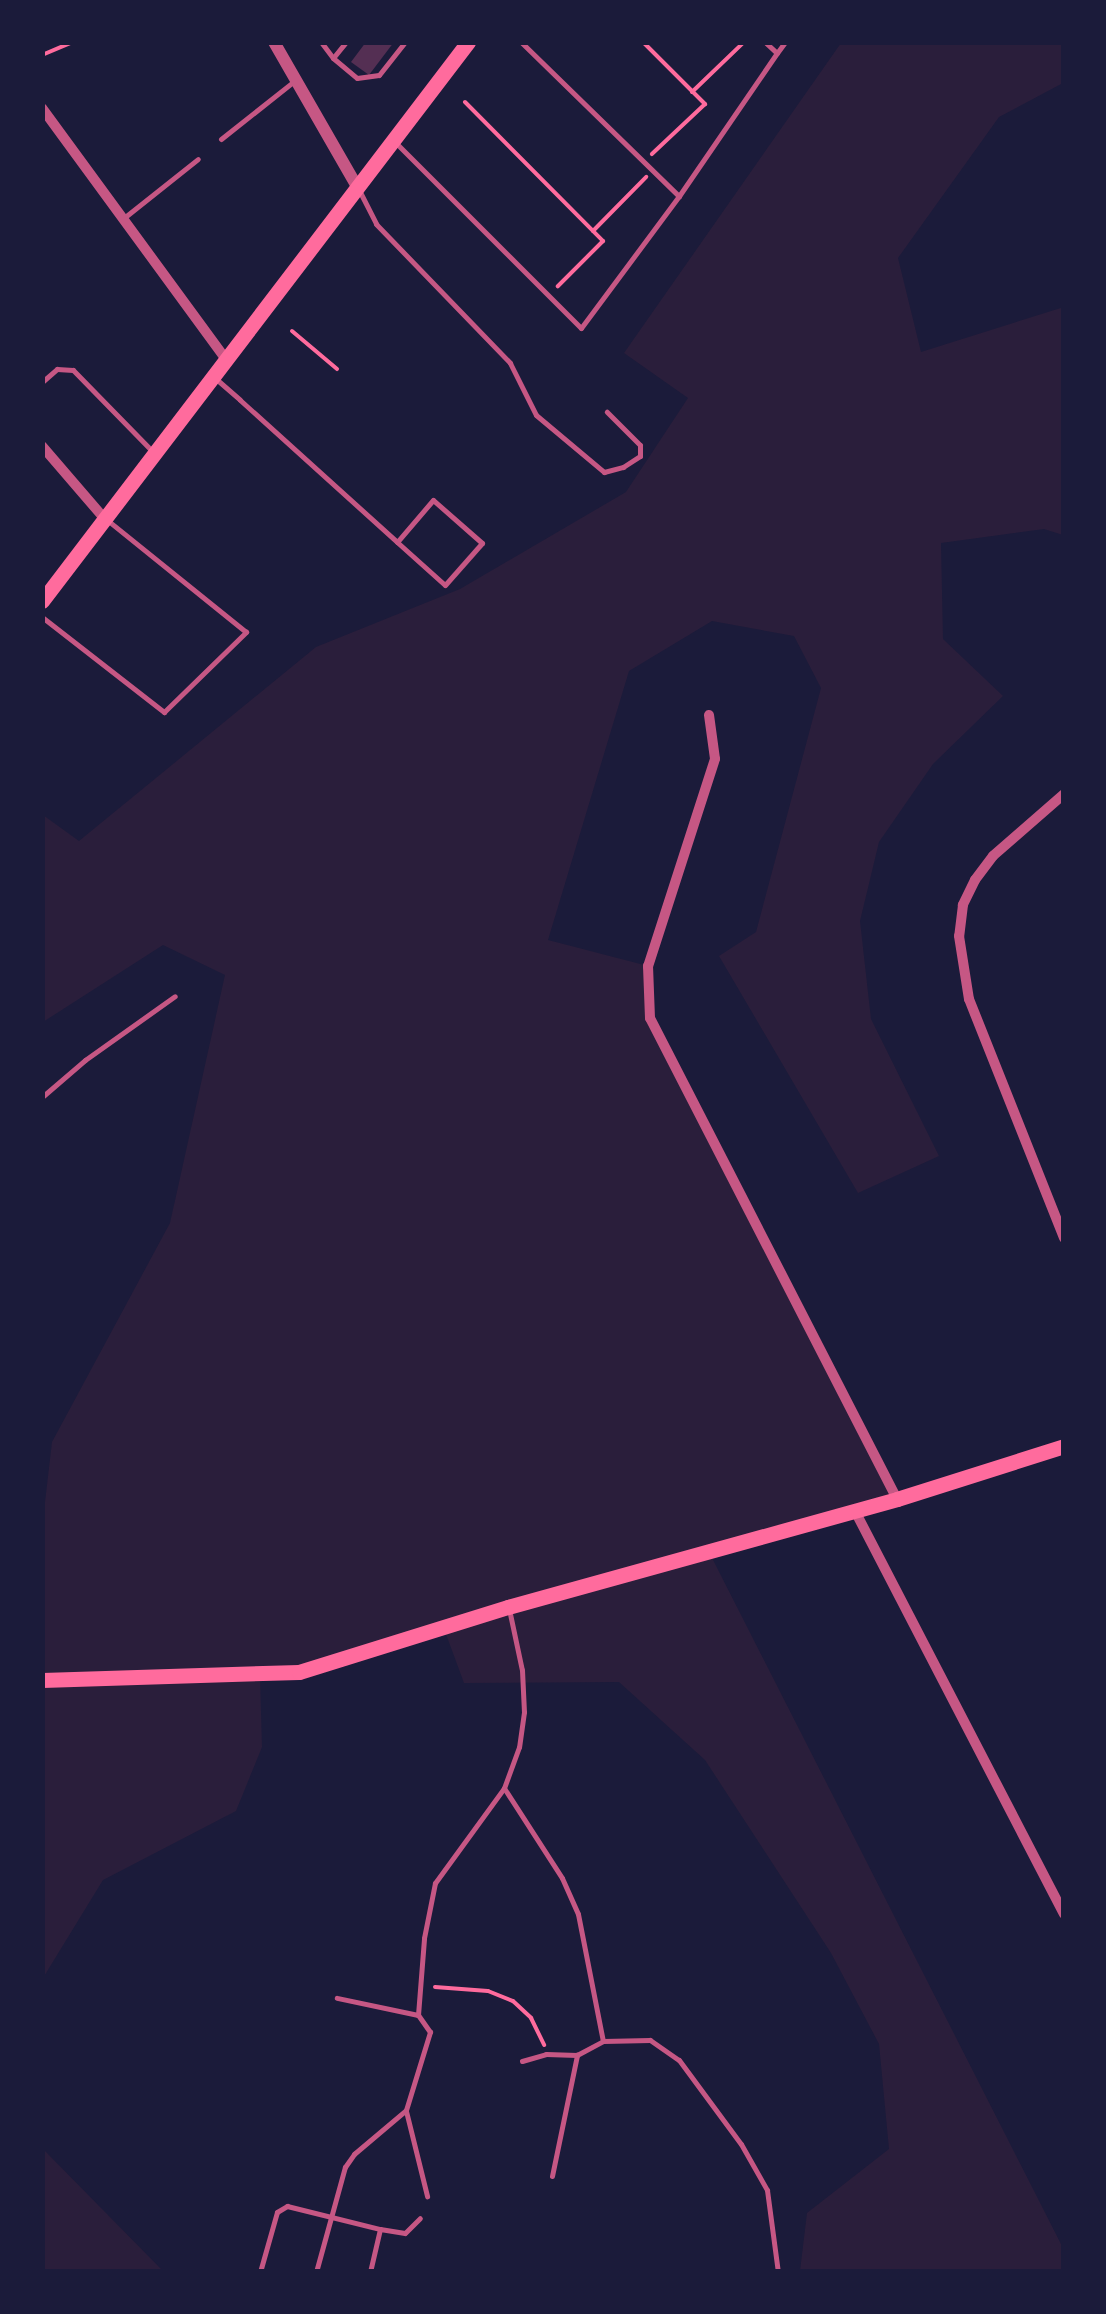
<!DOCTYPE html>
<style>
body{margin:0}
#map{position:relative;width:1106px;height:2314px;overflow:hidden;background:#1b1b3a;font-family:"IBM Plex Sans",sans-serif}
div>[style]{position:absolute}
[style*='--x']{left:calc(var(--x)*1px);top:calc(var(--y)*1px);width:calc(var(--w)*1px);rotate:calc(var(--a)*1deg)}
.green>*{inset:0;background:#2a1e3b}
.building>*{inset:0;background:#542f53}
.path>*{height:4px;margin:-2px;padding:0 2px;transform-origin:2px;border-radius:2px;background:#ff6b9d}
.service>*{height:5px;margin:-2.5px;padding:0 2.5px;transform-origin:2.5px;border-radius:2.5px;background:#c65784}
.minor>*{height:10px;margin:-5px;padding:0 5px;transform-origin:5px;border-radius:5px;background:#c65784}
.tertiary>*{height:12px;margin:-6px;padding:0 6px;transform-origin:6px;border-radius:6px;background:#c65784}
.primary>*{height:15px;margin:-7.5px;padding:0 7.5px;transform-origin:7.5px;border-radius:7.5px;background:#ff6b9d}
span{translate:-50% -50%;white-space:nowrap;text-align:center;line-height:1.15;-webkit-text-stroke:9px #1b1b3a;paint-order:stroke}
.frame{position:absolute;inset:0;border:45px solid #1b1b3a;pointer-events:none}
</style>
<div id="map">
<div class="green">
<i style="clip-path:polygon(841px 43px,1063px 43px,1063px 83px,999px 117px,898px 258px,921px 352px,1064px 307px,1063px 535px,1044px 529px,941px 543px,943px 639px,1003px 696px,933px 764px,879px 842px,860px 921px,871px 1019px,939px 1156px,858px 1193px,719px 956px,756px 932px,821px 688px,794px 636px,712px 621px,629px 671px,548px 940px,648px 966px,650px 1019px,897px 1499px,709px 1552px,1063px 2248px,1063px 2271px,800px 2271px,807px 2213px,889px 2149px,879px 2044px,831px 1953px,705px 1760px,619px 1682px,464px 1683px,443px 1626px,260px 1676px,262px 1747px,236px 1811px,103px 1880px,43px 1978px,42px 1528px,52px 1442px,170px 1223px,225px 975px,163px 945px,43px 1022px,43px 815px,79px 841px,316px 647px,460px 589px,626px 492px,688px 398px,624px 353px)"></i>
<i style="clip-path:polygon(43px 2149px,163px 2271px,43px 2271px)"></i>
</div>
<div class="building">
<i style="clip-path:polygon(366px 42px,394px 42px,369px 75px,351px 62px)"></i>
</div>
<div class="path">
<i style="--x:643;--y:42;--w:88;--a:45"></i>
<i style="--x:705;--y:104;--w:73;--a:136.7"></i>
<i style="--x:42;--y:55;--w:33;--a:-23"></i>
<i style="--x:692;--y:92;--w:72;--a:-43.9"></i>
<i style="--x:465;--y:102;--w:196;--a:45.2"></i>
<i style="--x:603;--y:241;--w:64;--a:135"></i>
<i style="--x:593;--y:231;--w:76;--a:-45.5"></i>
<i style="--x:292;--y:331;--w:59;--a:40.2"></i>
<i style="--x:435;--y:1987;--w:53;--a:4.3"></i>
<i style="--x:488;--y:1991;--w:27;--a:22"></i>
<i style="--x:513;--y:2001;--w:25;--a:43"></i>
<i style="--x:531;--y:2018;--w:30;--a:64"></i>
</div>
<div class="service">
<i style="--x:321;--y:42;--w:20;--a:53"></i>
<i style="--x:333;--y:58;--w:21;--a:-51"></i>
<i style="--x:521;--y:42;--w:221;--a:44.3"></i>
<i style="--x:679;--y:196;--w:173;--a:-55.6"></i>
<i style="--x:765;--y:42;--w:16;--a:43"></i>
<i style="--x:777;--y:53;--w:14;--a:-54"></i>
<i style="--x:333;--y:58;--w:31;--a:40"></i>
<i style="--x:357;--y:78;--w:22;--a:-8"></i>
<i style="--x:379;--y:75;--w:42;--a:-51.8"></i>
<i style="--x:221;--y:139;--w:92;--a:-38.4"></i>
<i style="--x:395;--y:142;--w:263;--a:45"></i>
<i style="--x:581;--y:328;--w:164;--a:-53.4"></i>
<i style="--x:359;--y:190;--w:38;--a:63"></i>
<i style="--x:376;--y:224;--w:193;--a:46"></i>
<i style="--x:510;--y:363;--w:58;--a:63.4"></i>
<i style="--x:536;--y:415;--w:89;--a:40"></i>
<i style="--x:604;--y:472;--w:20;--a:-15"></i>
<i style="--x:623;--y:467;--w:20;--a:-33"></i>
<i style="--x:640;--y:456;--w:11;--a:-90"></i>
<i style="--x:640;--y:445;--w:47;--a:-135"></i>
<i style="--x:125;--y:217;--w:93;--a:-38.5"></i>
<i style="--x:215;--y:378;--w:33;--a:41"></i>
<i style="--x:240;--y:400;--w:212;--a:42.1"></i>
<i style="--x:397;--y:542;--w:64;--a:41.9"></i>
<i style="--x:445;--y:585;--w:56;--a:-48.6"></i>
<i style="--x:482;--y:543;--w:65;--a:-138.7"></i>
<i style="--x:433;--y:500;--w:55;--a:130.6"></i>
<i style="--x:42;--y:382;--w:20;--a:-41"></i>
<i style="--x:57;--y:369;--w:16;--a:4"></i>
<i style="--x:73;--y:370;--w:115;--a:45.7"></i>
<i style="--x:42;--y:617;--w:155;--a:37.9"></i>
<i style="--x:164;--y:712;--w:115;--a:-44.3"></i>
<i style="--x:246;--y:632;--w:179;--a:-141.1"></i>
<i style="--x:42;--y:1097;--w:57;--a:-40.7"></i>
<i style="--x:85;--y:1060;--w:110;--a:-35.4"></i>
<i style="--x:509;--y:1609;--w:62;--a:78"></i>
<i style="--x:522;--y:1670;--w:42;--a:87.3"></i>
<i style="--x:524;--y:1712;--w:35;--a:98"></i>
<i style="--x:519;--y:1747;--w:44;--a:110.1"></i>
<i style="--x:504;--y:1788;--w:107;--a:57.2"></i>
<i style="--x:562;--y:1878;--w:39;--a:66"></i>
<i style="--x:578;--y:1914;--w:129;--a:78.9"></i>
<i style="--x:603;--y:2041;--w:47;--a:-1.2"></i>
<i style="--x:650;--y:2040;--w:35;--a:35"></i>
<i style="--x:679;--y:2060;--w:104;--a:53.6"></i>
<i style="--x:741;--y:2144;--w:53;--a:60.5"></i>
<i style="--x:767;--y:2190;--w:83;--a:82.4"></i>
<i style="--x:418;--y:2015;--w:77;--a:-85.5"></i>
<i style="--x:424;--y:1938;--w:56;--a:-78.7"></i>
<i style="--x:435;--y:1883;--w:117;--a:-54"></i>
<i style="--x:522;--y:2061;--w:25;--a:-16"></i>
<i style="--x:546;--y:2054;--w:31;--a:2"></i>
<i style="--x:406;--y:2111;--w:88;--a:76.1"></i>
<i style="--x:552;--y:2176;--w:124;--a:-78.3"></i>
<i style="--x:577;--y:2055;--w:30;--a:-28"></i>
<i style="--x:380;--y:2229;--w:25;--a:9"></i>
<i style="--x:405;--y:2233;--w:21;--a:-45"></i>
<i style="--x:260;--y:2272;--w:62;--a:-74.2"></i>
<i style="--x:277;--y:2212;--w:12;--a:-31"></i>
<i style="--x:287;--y:2206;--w:96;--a:13.9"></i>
<i style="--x:380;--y:2229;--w:44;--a:103.1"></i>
<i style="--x:316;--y:2272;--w:109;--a:-74.6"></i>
<i style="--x:345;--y:2167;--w:16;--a:-55"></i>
<i style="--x:354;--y:2154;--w:68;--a:-40.2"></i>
<i style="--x:406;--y:2110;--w:82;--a:-72.9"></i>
<i style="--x:430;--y:2032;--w:21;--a:-125"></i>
<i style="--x:418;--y:2015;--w:83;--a:-168.1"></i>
</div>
<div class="minor">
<i style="--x:42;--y:108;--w:311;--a:53.8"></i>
<i style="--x:42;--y:446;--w:95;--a:49.3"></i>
<i style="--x:709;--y:715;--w:44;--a:82.2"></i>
<i style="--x:715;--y:759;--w:218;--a:107.9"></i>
<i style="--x:648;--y:966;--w:52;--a:87.8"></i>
<i style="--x:650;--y:1018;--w:541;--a:62.82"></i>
<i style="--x:1064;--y:794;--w:94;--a:138.9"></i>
<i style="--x:993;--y:856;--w:30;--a:127"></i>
<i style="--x:975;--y:880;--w:28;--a:116"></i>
<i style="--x:963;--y:905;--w:31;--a:97"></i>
<i style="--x:959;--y:936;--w:64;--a:81"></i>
<i style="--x:969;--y:999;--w:257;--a:68.3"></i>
<i style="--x:855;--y:1511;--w:454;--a:62.6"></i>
</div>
<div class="tertiary">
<i style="--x:274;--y:42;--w:168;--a:60.1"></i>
</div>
<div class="primary">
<i style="--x:42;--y:601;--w:703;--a:-52.69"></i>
<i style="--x:42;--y:1680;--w:257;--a:-1.8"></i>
<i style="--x:299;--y:1672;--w:219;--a:-17.3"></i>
<i style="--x:508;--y:1607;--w:404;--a:-15.5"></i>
<i style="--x:897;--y:1499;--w:175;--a:-17.6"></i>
</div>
<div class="frame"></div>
</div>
